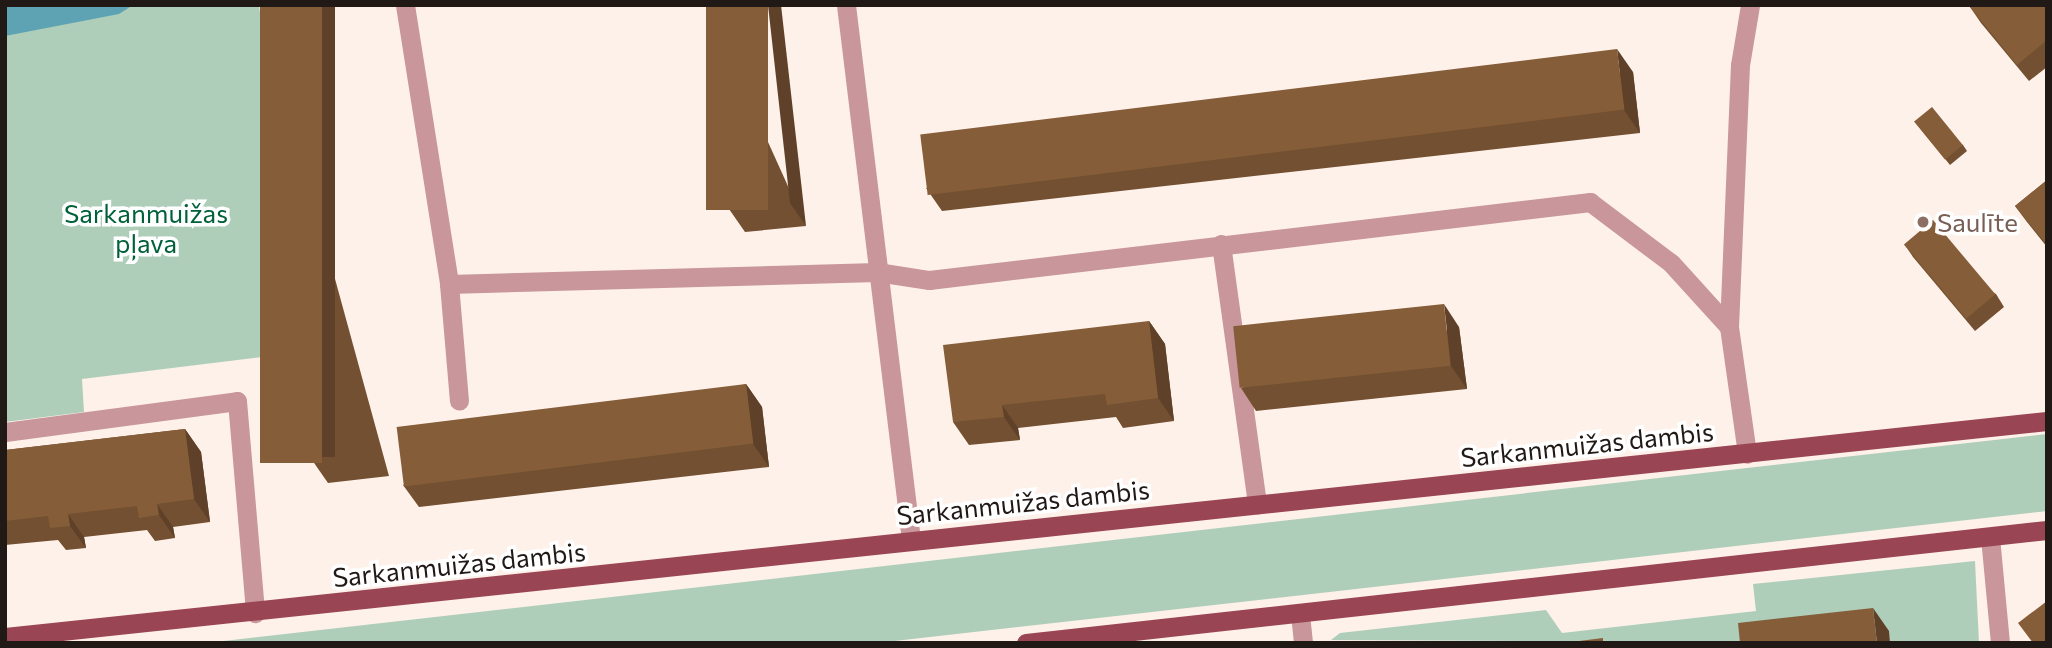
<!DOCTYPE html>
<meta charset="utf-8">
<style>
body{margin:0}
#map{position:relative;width:2052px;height:648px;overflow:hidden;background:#fef1ea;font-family:Commissioner,sans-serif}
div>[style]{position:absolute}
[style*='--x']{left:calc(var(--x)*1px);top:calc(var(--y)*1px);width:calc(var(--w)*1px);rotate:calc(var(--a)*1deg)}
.green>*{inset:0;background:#aeceb9}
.water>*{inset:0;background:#5da3b3}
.minor>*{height:19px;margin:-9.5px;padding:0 9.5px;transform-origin:9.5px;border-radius:9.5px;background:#c8969b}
.primary>*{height:19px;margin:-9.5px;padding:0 9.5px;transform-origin:9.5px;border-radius:9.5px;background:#9a4554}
.wall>*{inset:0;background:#735031}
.shaded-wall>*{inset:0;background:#5e4128;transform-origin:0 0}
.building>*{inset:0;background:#865d39;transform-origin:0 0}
.dots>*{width:19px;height:19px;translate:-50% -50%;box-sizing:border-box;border:4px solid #fff;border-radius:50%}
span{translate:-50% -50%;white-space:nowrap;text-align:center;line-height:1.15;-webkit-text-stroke:7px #fff;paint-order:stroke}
.park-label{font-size:26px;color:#006139}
.education-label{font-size:26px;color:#785e54}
.left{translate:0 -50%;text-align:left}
.street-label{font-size:26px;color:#211915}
.frame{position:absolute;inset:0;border:7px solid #211915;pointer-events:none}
</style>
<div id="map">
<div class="green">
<i style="clip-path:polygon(5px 5px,259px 5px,302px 352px,82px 379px,84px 412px,5px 422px)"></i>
<i style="clip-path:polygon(2047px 434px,2047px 511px,877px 643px,206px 643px)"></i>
<i style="clip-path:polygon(1975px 561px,1979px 643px,1331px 640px,1340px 633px,1546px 610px,1562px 633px,1756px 611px,1753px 584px)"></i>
</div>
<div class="water">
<i style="clip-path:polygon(5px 5px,133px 5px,119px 14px,5px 36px)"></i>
</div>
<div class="minor">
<i style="--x:405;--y:5;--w:282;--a:81"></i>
<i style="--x:449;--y:284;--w:117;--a:85.1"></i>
<i style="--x:846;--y:5;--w:539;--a:83.07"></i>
<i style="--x:1221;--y:244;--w:263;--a:82.1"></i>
<i style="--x:449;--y:284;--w:428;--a:-1.6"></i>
<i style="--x:877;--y:272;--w:53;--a:8.7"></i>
<i style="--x:929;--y:280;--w:666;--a:-6.73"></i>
<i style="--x:1590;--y:202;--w:101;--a:37"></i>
<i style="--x:1671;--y:263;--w:86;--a:47.8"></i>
<i style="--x:1729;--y:327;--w:128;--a:81.9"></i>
<i style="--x:1729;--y:327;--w:262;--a:-87.6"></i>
<i style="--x:1740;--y:65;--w:61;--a:-80.5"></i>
<i style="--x:5;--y:432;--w:234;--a:-7.6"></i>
<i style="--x:237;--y:401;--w:213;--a:85.1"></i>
<i style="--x:1990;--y:537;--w:106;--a:84.6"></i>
<i style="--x:1300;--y:614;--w:29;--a:84"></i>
</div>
<div class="primary">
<i style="--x:5;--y:637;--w:2053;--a:-6.04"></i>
<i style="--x:1026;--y:643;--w:1027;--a:-6.32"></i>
</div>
<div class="wall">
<i style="clip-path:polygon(260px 5px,389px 476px,328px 483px,312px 460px)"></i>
<i style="clip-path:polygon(706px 5px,806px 226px,745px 232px,729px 209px)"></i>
<i style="clip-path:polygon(2047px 5px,2047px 67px,2029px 81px,1981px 23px,1970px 7px)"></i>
<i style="clip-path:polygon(1633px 72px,1640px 133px,942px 211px,926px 188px)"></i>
<i style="clip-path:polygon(1914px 121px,1963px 145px,1967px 151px,1950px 165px)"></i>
<i style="clip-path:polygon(2047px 180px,2047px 247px,2027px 222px,2015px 206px)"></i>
<i style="clip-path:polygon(1905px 245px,1996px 294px,2004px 307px,1975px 331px,1913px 257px)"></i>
<i style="clip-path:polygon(1149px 321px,1165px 344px,1174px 421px,1123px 428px,1116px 417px,1018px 428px,1020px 440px,969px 445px,953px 422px)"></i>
<i style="clip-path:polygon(1459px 327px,1467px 389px,1256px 411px,1241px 388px)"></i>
<i style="clip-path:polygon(746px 384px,762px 407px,769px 467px,419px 507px,403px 485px)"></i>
<i style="clip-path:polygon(185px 429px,201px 452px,210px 522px,173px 527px,175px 538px,155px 541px,147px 530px,84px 537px,86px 548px,66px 550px,58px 540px,5px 545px,5px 450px)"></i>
</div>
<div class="shaded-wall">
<i style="left:322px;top:5px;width:13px;height:452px"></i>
<i style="clip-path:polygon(768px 5px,781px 5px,806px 226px,790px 203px)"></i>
<i style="clip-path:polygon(1617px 49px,1633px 72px,1640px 133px,1624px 110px)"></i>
<i style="clip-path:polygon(1444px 304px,1459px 327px,1467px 389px,1451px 366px)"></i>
<i style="clip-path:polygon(1149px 321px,1165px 344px,1174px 421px,1158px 398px)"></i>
<i style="clip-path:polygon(746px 384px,762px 407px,769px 467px,753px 444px)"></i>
<i style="clip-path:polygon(1002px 405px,1018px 428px,1020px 440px,1004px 417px)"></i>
<i style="clip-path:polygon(185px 429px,201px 452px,210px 522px,194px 499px)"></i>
<i style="clip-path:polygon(157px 504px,173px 527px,175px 538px,159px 515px)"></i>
<i style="clip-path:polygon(68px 514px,84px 537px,86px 548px,70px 526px)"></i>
<i style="clip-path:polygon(1873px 608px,1889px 631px,1890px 643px,1877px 643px)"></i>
</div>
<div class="building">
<i style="left:260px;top:5px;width:62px;height:458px"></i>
<i style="left:706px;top:5px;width:62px;height:205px"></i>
<i style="clip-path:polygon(1971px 5px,2047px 5px,2047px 40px,2017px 65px,1970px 7px)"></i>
<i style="left:1617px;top:49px;width:61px;height:702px;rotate:83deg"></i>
<i style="left:1932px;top:107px;width:49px;height:23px;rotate:51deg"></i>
<i style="clip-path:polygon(2047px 180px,2047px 245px,2015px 206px)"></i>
<i style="left:1933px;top:220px;width:97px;height:38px;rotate:50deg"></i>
<i style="left:1444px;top:304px;width:62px;height:212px;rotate:84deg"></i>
<i style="clip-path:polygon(1149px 321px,1158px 398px,1107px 405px,1105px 394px,1002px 405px,1004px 417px,953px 422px,943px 345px)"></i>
<i style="left:746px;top:384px;width:60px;height:352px;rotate:83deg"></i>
<i style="clip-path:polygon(185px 429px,194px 499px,157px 504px,159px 515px,139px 518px,137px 506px,68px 514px,70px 526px,50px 528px,48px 516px,5px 521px,5px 450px)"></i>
<i style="clip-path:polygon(2047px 601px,2047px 643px,2033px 643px,2018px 623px)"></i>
<i style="clip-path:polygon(1873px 608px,1877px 643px,1740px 643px,1738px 623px)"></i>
<i style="clip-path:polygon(1603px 638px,1603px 643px,1563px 643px)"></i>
</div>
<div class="dots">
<i style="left:1923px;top:222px;background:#8d6e63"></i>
</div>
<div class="park-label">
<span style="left:146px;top:228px">Sarkanmuižas<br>pļava</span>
</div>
<div class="education-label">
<span class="left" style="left:1937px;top:222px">Saulīte</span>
</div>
<div class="street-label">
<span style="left:1587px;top:444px;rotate:-6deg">Sarkanmuižas dambis</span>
<span style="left:1023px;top:502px;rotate:-6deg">Sarkanmuižas dambis</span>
<span style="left:459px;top:564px;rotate:-6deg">Sarkanmuižas dambis</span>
</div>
<div class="frame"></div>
</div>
